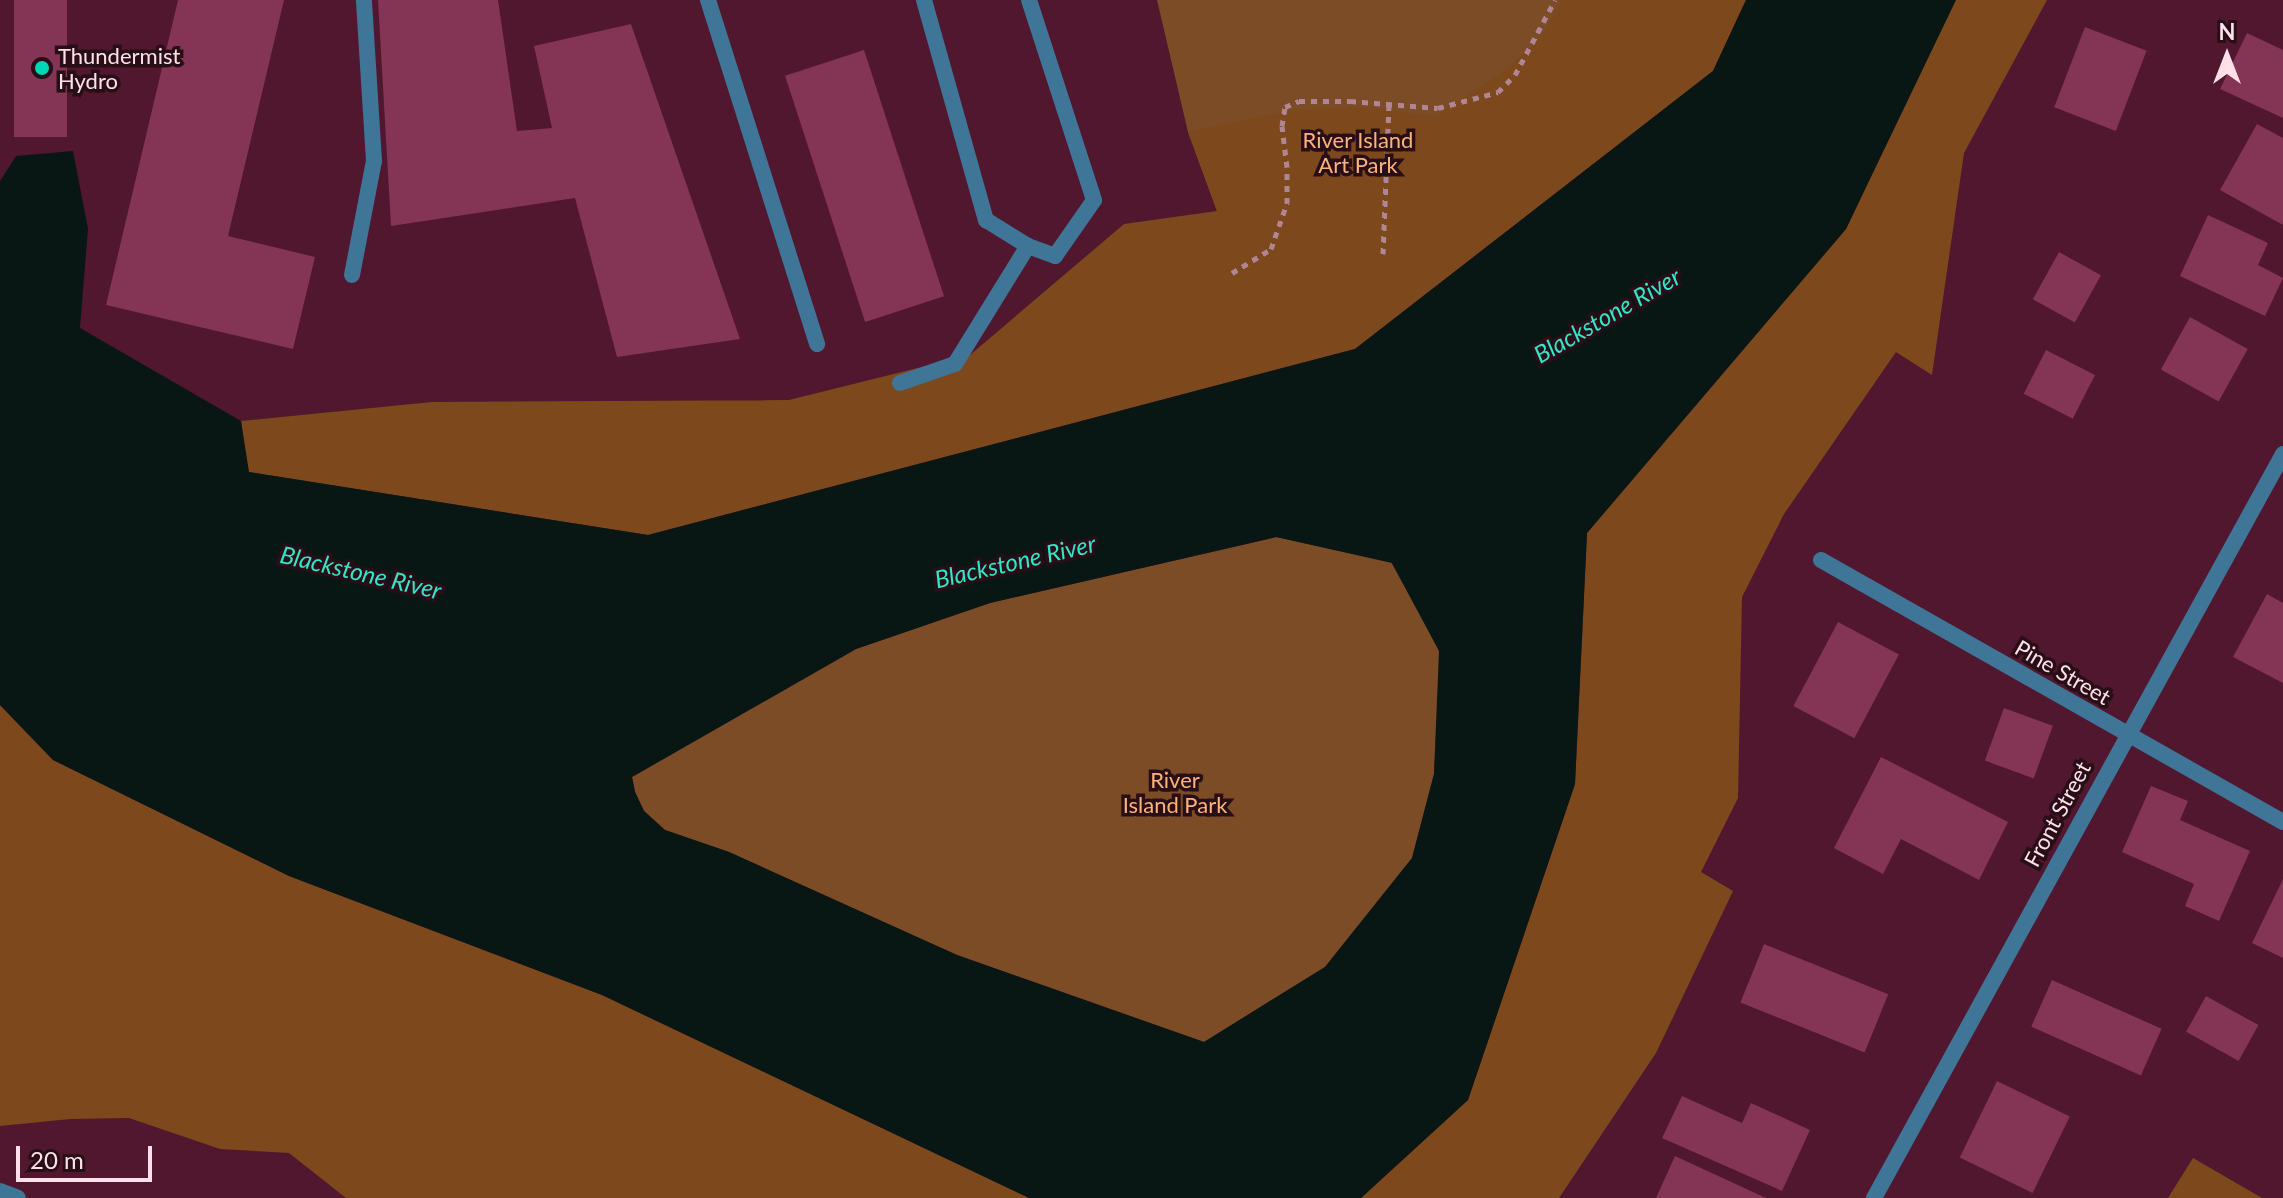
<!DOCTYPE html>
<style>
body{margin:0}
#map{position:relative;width:2283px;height:1198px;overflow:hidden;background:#50172f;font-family:Lato,sans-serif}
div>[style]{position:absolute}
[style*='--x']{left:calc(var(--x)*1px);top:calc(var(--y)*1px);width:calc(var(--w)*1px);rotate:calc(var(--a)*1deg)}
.green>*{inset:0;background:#7b4c26}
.forest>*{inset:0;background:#7d491c}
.water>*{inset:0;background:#081714}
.building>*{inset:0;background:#843454;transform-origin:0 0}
.path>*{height:5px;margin-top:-2.5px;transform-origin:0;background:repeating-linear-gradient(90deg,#b08695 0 6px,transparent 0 12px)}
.service>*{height:16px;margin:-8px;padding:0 8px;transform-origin:8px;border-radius:8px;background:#3f7597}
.minor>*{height:16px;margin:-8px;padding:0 8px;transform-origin:8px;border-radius:8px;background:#3f7597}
.tertiary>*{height:16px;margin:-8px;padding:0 8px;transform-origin:8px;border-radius:8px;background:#3f7597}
.dots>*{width:22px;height:22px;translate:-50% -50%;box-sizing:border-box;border:4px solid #270e17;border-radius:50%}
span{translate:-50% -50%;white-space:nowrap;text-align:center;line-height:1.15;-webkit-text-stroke:7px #270e17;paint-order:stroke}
.poi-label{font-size:22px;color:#ffe0e9}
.left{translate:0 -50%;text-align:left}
.park-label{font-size:22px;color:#ffb278}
.street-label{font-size:22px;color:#ffe0e9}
.water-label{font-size:24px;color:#31e7c8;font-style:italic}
.north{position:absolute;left:2187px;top:16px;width:80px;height:80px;-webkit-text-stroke:6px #270e17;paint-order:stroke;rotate:0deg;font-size:22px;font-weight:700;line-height:32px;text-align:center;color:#ffe0e9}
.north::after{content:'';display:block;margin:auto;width:28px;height:36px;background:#ffe0e9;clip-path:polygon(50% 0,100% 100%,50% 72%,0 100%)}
.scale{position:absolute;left:16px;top:1146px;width:136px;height:36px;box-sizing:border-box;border:4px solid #ffe0e9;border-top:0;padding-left:10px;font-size:24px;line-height:28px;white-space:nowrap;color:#ffe0e9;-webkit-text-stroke:6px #270e17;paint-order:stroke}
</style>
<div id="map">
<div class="green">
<i style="clip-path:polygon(1157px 0,1746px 0,1217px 211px,1188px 132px)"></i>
<i style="clip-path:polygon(1277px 537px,1391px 562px,1440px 651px,1434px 774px,1412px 858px,1325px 967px,1204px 1042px,957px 955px,729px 852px,665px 830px,644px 811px,635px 792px,632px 777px,856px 649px,990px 603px)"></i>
</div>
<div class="forest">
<i style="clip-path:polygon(1562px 0,1746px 0,1713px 71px,1355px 349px,648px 535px,248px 472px,241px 421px,432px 402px,789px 400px,970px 355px,1124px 224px,1217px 211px,1188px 132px,1291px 110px,1358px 107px,1436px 116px,1505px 70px,1538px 41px)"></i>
<i style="clip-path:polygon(1953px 0,2047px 0,1964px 153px,1932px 375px,1896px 352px,1784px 514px,1742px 597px,1738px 798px,1701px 872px,1733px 891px,1656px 1053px,1559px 1198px,1361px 1198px,1468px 1100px,1575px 784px,1587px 533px,1846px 229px)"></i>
<i style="clip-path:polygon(0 705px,53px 760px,289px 876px,602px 995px,1029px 1198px,346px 1198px,289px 1153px,220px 1149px,129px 1118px,70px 1119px,0 1126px)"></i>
<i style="clip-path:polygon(2193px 1158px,2262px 1198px,2168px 1198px)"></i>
</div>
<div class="water">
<i style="clip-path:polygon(evenodd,1746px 0,1956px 0,1846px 229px,1587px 533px,1575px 784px,1468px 1100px,1361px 1198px,1029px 1198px,602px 995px,289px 876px,53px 760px,0 705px,0 181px,16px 156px,73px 151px,88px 229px,80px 328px,241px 421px,249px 472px,648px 535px,1355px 349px,1713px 71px,1746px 0,1276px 537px,1392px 563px,1439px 651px,1434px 774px,1412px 858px,1325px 967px,1204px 1042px,957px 955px,729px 852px,665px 830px,644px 811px,635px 792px,632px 777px,856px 649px,990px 603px,1276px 537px)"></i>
</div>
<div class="building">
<i style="left:14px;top:0;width:53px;height:137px"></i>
<i style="clip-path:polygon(178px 0,284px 0,228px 236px,315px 257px,293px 349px,106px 305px)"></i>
<i style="clip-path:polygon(378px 0,498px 0,517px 131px,552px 128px,534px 46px,631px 24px,740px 339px,617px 357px,575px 198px,391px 226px)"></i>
<i style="left:2085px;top:27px;width:66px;height:86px;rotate:21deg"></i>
<i style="clip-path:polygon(2247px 33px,2283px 50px,2283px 118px,2220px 89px)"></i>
<i style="left:864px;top:50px;width:259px;height:83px;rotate:72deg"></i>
<i style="clip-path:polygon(2257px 124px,2283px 138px,2283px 225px,2220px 190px)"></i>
<i style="clip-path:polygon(2208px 215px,2268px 243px,2258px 265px,2283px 278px,2265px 316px,2180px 276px)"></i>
<i style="left:2059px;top:252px;width:48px;height:54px;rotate:29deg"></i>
<i style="left:2190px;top:317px;width:66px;height:60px;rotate:29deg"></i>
<i style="left:2046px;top:350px;width:55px;height:49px;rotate:27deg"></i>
<i style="clip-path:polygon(2267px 594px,2283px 603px,2283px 683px,2233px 657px)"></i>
<i style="left:1838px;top:622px;width:69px;height:95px;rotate:28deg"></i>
<i style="left:2004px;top:708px;width:52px;height:56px;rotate:20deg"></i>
<i style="clip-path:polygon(1881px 757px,2008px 822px,1979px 880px,1901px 839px,1883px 874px,1834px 848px)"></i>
<i style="clip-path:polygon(2151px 786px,2188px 801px,2180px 820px,2250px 851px,2219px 921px,2185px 906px,2194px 884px,2122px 852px)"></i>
<i style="clip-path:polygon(2283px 879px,2283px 958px,2252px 943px)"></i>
<i style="left:1764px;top:944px;width:134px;height:63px;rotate:22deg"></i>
<i style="left:2052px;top:980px;width:120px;height:51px;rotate:24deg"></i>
<i style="left:2206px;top:996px;width:60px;height:41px;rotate:29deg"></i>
<i style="left:1997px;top:1081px;width:81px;height:85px;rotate:26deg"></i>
<i style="clip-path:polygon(1682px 1096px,1742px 1123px,1751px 1103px,1810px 1130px,1782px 1191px,1662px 1138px)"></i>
<i style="clip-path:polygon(1675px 1156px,1766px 1198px,1656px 1198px)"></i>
</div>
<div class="path">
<i style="--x:1383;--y:254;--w:149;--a:-87.7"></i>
<i style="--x:1232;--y:273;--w:46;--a:-31.6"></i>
<i style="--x:1271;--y:249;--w:49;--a:-70.8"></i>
<i style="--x:1287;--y:203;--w:36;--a:-90"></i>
<i style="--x:1287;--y:167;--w:41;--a:-97"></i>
<i style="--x:1282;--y:126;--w:19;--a:-81"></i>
<i style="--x:1285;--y:107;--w:15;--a:-23"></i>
<i style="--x:1299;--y:101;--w:51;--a:0"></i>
<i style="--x:1350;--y:101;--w:88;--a:4.5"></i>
<i style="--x:1438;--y:108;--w:62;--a:-14.9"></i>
<i style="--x:1498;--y:92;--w:24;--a:-45"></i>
<i style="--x:1515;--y:75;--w:85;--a:-61.9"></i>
</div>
<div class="service">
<i style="--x:708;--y:0;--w:361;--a:72.4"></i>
<i style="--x:924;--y:0;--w:229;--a:74.3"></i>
<i style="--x:986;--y:220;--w:49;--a:31.8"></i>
<i style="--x:1028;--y:246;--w:29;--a:20"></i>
<i style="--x:1055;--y:256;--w:68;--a:-55.1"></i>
<i style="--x:1094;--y:200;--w:210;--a:-108"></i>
<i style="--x:352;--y:275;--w:116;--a:-79.1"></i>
<i style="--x:374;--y:161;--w:161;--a:-93.6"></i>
<i style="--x:900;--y:383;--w:58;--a:-19.1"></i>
<i style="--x:955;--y:364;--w:139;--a:-58.3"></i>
<i style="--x:0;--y:1191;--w:19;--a:21"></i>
</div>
<div class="minor">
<i style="--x:1821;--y:560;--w:531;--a:29.56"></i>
</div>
<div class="tertiary">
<i style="--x:1874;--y:1198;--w:849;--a:-61.2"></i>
</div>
<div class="dots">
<i style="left:42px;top:68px;background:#00d5b7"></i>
</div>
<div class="poi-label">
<span class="left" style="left:58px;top:68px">Thundermist<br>Hydro</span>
</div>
<div class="park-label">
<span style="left:1358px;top:152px">River Island<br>Art Park</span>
<span style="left:1175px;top:792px">River<br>Island Park</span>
</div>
<div class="street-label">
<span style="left:2063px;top:672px;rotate:30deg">Pine Street</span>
<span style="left:2057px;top:814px;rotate:-62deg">Front Street</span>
</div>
<div class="water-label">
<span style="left:1607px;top:315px;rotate:-30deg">Blackstone River</span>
<span style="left:1015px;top:561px;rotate:-13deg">Blackstone River</span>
<span style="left:361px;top:572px;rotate:13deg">Blackstone River</span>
</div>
<div class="north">N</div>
<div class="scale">20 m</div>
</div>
